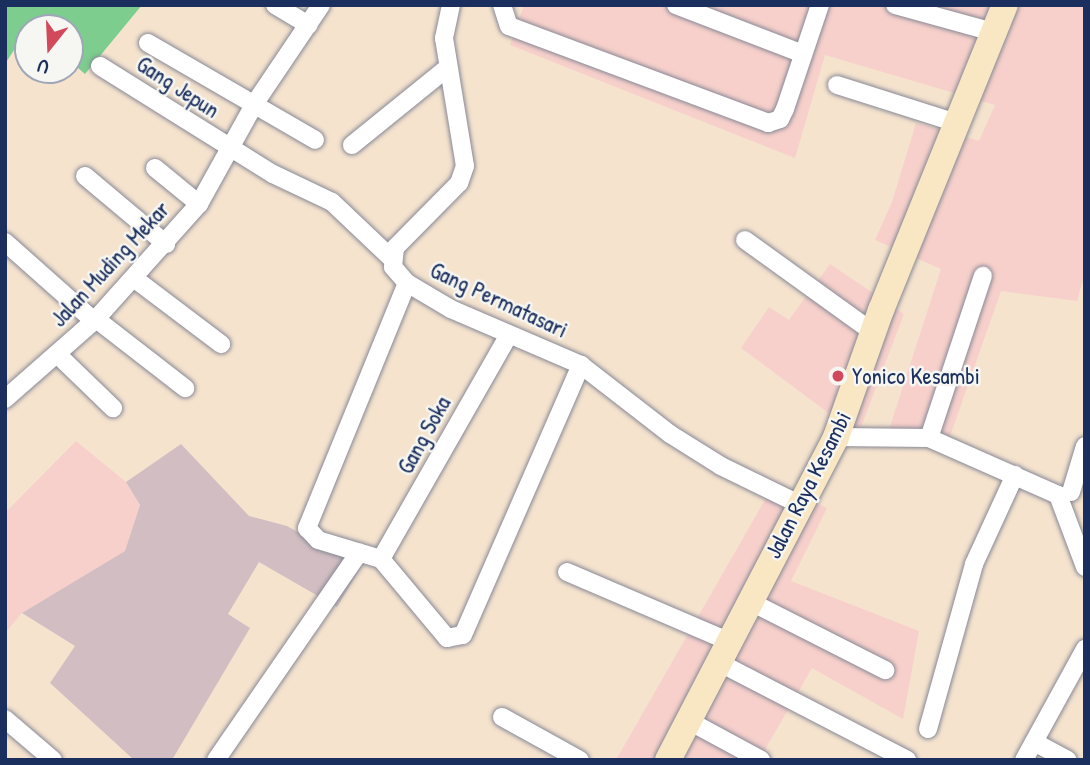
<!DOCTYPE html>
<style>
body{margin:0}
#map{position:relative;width:1090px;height:765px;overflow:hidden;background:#f5e3ce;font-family:"Patrick Hand",sans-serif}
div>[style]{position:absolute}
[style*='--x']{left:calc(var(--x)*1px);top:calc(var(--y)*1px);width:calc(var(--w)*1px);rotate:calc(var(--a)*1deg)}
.built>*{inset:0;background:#f7d0cb}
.industrial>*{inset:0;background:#d2bec2}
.green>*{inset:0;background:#7ccd8e}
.roads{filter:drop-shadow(0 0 2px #888996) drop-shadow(0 0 2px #888996)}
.street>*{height:18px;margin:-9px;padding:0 9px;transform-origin:9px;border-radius:9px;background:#fff}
.secondary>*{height:26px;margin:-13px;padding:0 13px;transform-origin:13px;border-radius:13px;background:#f9e7c3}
.dots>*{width:19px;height:19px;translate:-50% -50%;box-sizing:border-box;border:4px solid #f6f6f2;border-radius:50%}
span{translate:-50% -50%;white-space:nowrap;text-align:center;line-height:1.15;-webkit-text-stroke:5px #f6f6f2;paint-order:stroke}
.street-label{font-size:23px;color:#1b2f5e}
.poi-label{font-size:23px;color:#1b2f5e}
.left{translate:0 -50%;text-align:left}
.frame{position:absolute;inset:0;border:7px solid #1b2f5e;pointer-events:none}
.north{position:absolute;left:14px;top:14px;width:70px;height:70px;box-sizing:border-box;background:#f6f6f2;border:2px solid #9ea6b7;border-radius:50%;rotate:198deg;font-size:19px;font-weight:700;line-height:28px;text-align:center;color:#1b2f5e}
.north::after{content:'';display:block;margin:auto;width:24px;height:32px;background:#d1495b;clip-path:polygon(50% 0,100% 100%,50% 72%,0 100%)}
</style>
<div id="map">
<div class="built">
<i style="clip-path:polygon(524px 5px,1085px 5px,1085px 272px,1077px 301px,1001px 291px,948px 442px,885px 442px,941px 269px,875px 240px,892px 202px,916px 123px,979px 141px,995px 105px,825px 55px,795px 158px,510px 45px)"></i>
<i style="clip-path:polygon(830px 264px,904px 314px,858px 435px,741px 348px,769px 307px,789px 320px)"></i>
<i style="clip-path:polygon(76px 441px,126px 482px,140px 505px,125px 551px,22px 613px,5px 633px,5px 513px)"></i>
<i style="clip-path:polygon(774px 484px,827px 508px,791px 581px,919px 631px,903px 719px,812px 668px,759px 760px,616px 760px)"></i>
</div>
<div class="industrial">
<i style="clip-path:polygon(181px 444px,249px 516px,287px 526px,361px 567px,337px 607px,259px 562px,228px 614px,250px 628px,172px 760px,134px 760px,50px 683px,75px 646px,22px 613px,125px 551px,140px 505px,126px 482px)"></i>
</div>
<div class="green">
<i style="clip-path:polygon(5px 5px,142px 5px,85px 74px,70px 61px,70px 28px,28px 28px,5px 64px)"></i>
</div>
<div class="roads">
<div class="street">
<i style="--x:275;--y:5;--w:39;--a:31"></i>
<i style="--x:451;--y:5;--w:34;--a:102"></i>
<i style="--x:444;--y:38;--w:130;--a:80.7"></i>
<i style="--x:465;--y:166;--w:18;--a:109"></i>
<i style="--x:459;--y:183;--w:91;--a:134.6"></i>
<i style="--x:395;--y:248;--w:19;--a:96"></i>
<i style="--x:393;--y:267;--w:21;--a:49"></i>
<i style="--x:407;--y:283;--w:51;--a:30.6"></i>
<i style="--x:451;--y:309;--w:142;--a:23.3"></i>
<i style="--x:581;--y:365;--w:113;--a:37.8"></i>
<i style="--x:670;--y:434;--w:60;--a:32.1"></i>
<i style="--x:721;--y:466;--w:87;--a:26"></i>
<i style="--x:502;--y:5;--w:22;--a:72"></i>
<i style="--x:509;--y:26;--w:277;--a:20.5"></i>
<i style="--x:768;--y:123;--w:13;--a:-18"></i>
<i style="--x:780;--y:119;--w:11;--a:-63"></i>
<i style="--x:785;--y:109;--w:110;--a:-71.4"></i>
<i style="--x:676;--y:5;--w:136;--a:21.1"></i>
<i style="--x:895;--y:5;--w:106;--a:15.4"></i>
<i style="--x:148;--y:43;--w:193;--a:30.1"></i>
<i style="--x:100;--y:66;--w:204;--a:32"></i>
<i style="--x:273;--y:174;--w:65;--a:25.4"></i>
<i style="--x:332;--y:202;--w:81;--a:43.5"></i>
<i style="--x:837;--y:85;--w:129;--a:17.6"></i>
<i style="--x:352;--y:145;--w:122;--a:-39"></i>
<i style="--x:155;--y:168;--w:57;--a:39.3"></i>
<i style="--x:85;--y:176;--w:106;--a:40"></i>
<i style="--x:745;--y:240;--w:159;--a:35.8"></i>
<i style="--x:5;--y:242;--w:119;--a:41.6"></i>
<i style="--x:135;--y:279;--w:108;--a:37.1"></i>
<i style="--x:407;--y:283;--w:265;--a:112.2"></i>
<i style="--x:307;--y:528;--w:16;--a:47"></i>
<i style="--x:318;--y:540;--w:66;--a:16.8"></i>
<i style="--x:381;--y:559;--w:103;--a:50.1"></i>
<i style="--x:447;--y:638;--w:16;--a:-11"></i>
<i style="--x:463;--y:635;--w:295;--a:-66.4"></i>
<i style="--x:96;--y:319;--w:113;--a:37.8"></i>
<i style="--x:57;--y:354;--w:78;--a:44"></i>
<i style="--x:5;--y:399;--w:121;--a:-41.3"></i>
<i style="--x:96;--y:319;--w:154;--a:-48.2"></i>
<i style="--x:199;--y:204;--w:115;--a:-61"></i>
<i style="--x:255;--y:103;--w:118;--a:-56"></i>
<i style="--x:836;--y:437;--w:93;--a:0.6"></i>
<i style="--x:929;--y:438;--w:141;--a:23.8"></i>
<i style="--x:1058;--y:495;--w:77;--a:69.4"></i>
<i style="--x:929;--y:438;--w:171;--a:-71.6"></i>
<i style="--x:1071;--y:492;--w:48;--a:-73.1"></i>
<i style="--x:381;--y:559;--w:257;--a:-60.3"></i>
<i style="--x:567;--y:572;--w:177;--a:23.2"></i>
<i style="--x:749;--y:601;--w:153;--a:26.9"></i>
<i style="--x:720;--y:663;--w:211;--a:27.4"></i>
<i style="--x:502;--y:717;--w:89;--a:28.9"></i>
<i style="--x:5;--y:719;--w:63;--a:40.5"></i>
<i style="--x:689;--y:721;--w:82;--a:28.4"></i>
<i style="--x:928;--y:729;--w:171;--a:-74.4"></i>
<i style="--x:974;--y:564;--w:98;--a:-65.3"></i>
<i style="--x:1034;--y:742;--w:38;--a:28"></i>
<i style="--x:216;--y:760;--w:252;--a:-55.4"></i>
<i style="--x:1024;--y:760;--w:127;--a:-61.2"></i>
</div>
<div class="secondary">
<i style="--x:668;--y:760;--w:364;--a:-62.5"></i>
<i style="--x:836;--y:437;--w:135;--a:-70.5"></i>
<i style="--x:881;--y:310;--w:329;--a:-67.9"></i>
</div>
</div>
<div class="dots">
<i style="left:838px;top:376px;background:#d1495b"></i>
</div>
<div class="street-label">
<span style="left:178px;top:87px;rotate:33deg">Gang Jepun</span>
<span style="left:110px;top:264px;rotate:-47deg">Jalan Muding Mekar</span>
<span style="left:499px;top:300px;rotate:25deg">Gang Permatasari</span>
<span style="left:424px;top:435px;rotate:-61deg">Gang Soka</span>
<span style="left:808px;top:485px;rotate:-63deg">Jalan Raya Kesambi</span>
</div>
<div class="poi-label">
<span class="left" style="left:852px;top:376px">Yonico Kesambi</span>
</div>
<div class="frame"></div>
<div class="north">U</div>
</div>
